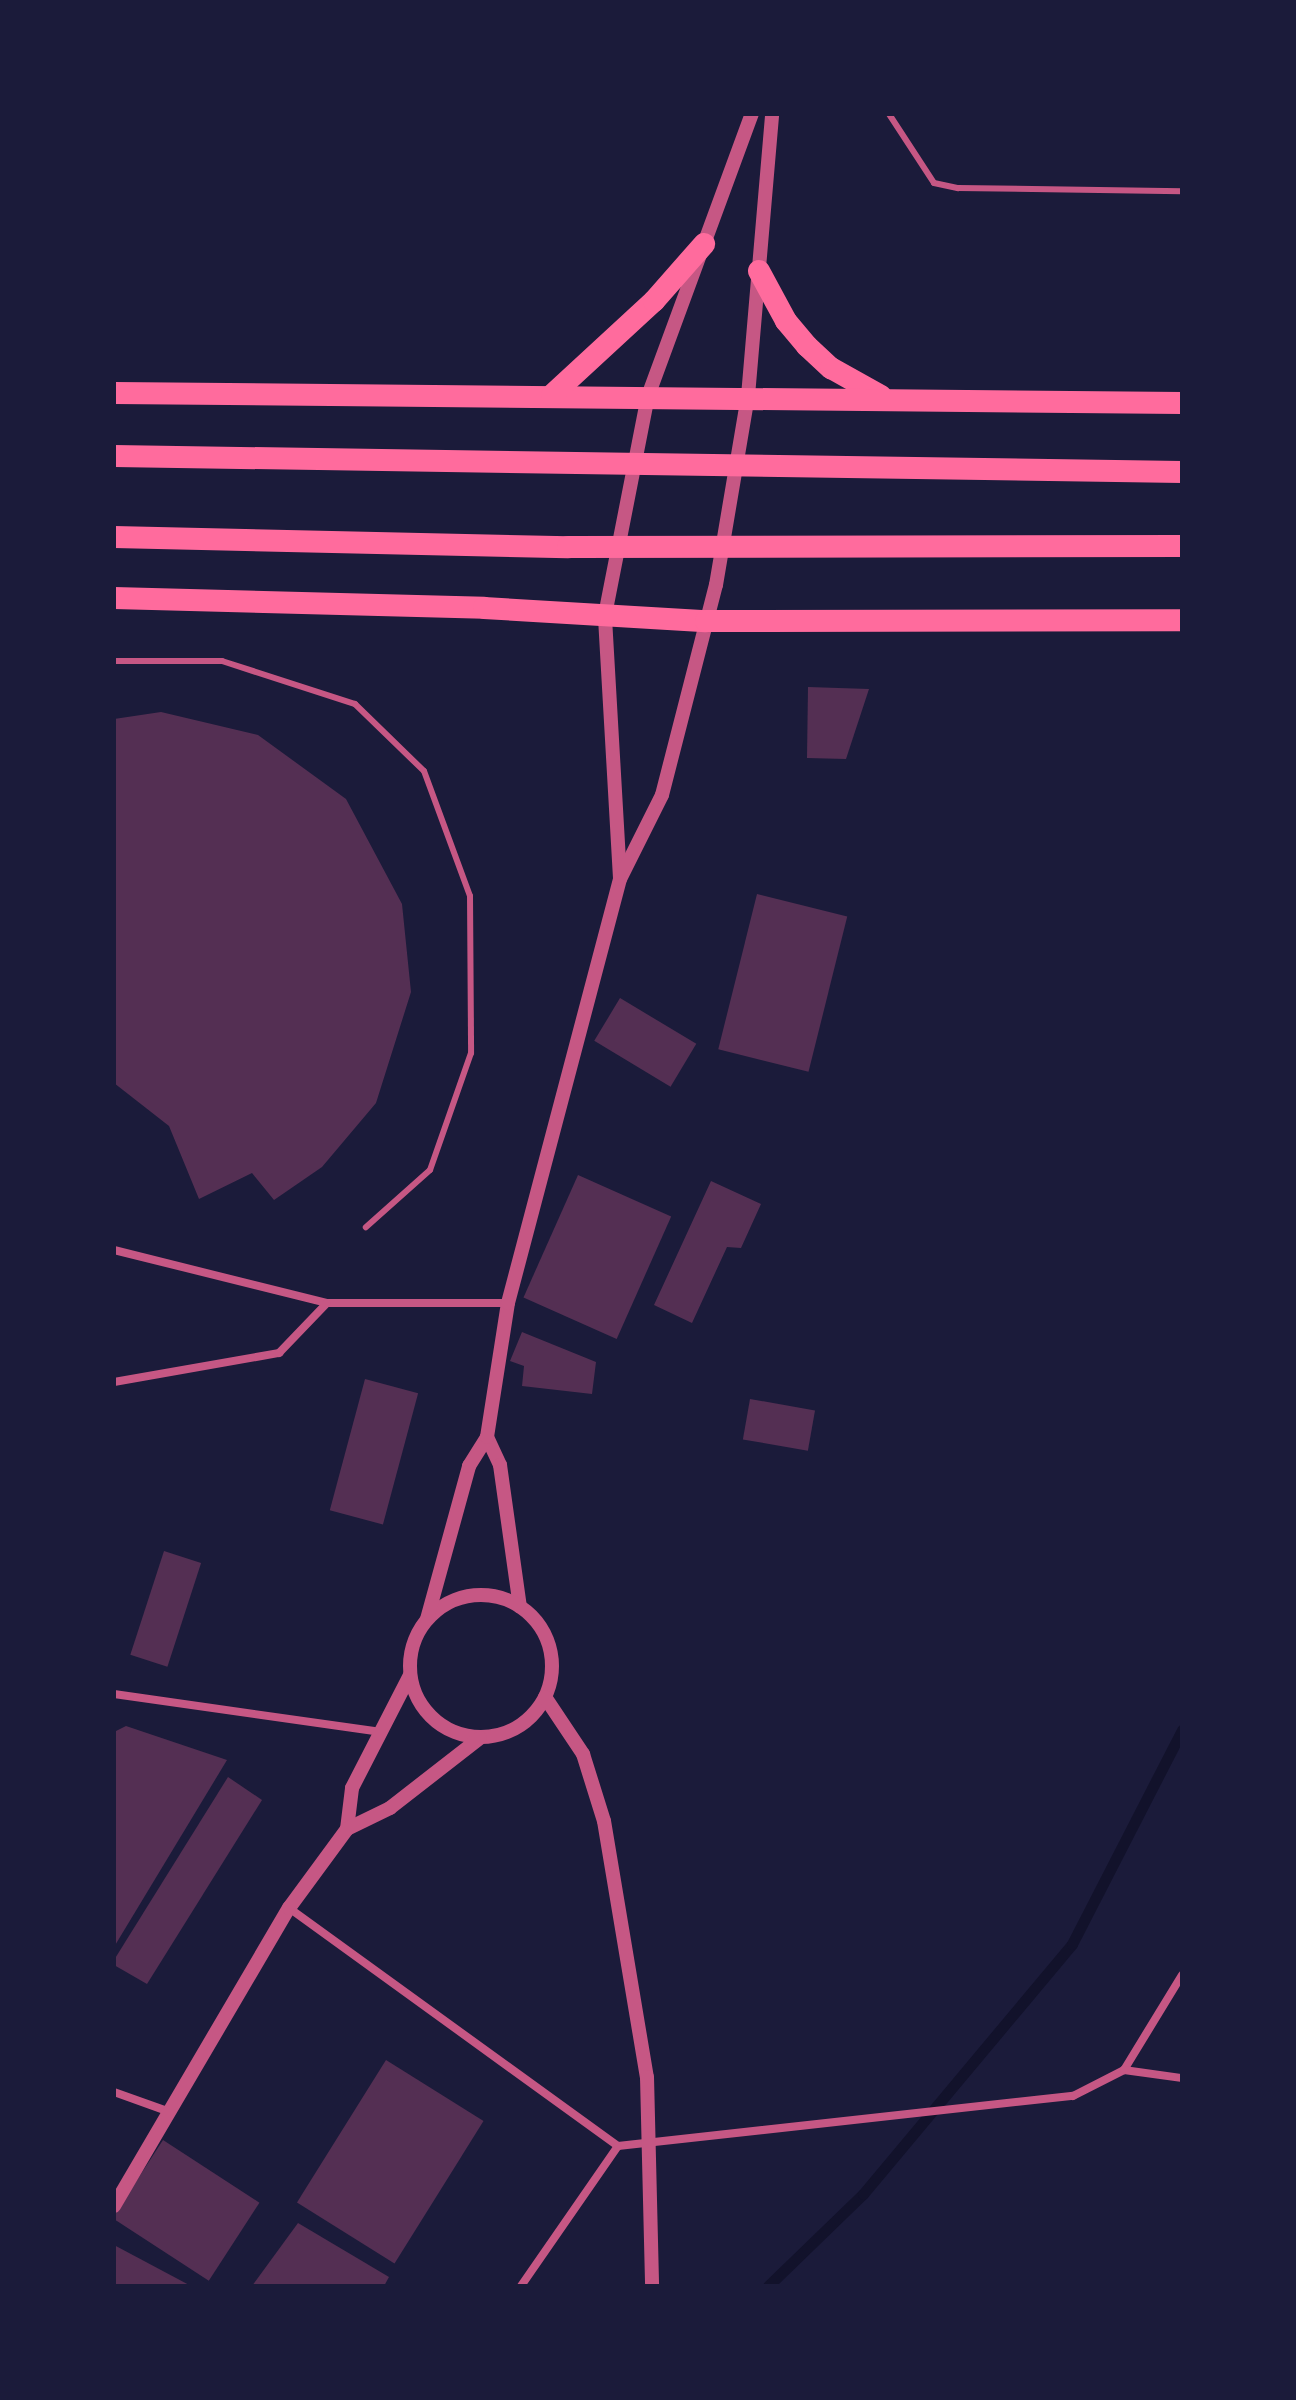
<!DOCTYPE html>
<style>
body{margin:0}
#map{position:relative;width:1296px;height:2400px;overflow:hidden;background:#1b1b3a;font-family:Signika,sans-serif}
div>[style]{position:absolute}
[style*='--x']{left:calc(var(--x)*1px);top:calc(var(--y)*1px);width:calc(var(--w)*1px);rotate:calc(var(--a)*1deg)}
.stream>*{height:11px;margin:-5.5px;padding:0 5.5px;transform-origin:5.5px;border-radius:5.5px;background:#12122b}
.building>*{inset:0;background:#542f53;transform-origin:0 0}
.service>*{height:6px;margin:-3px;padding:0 3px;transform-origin:3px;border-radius:3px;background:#c65784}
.minor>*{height:8px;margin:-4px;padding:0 4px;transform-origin:4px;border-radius:4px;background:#c65784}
.tertiary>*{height:14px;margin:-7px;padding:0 7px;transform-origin:7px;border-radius:7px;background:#c65784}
.tertiary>.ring{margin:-7px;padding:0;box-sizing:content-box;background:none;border:14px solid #c65784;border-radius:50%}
.trunk>*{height:22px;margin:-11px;padding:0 11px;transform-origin:11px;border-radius:11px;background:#ff6b9d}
span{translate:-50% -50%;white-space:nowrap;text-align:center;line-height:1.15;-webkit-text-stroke:8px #1b1b3a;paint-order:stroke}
.frame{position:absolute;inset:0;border:116px solid #1b1b3a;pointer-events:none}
</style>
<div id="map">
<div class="stream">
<i style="--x:768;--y:2286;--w:132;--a:-44.1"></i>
<i style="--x:863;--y:2194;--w:326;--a:-50.1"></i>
<i style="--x:1072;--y:1944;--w:241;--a:-62.8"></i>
</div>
<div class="building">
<i style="clip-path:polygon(808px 687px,869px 689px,846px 759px,807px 758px)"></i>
<i style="clip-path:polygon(161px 712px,258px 735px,346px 799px,402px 904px,411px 992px,376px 1103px,322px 1167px,274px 1200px,252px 1173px,199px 1199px,169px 1126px,114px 1083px,114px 719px)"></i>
<i style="left:757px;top:894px;width:93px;height:160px;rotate:14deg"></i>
<i style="left:620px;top:998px;width:89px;height:50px;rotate:31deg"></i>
<i style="left:578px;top:1175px;width:102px;height:134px;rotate:24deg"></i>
<i style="clip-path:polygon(711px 1181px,761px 1204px,741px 1248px,727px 1247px,692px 1323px,654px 1305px)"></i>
<i style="clip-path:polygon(522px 1332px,596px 1362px,592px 1394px,522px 1386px,524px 1366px,510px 1361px)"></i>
<i style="left:365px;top:1379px;width:55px;height:136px;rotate:15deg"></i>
<i style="left:750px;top:1399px;width:66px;height:41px;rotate:10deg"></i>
<i style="left:164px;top:1551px;width:39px;height:109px;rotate:18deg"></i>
<i style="clip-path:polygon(126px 1726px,227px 1760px,114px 1947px,114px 1732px)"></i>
<i style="clip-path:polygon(228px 1777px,262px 1800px,147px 1984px,114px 1965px,114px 1960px)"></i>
<i style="left:386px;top:2060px;width:115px;height:168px;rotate:32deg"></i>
<i style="left:163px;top:2140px;width:115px;height:93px;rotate:33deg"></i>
<i style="clip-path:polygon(298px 2223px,389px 2277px,384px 2286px,252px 2286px)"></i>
<i style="clip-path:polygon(114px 2245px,191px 2286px,114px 2286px)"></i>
</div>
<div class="service">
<i style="--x:889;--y:114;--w:82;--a:56.9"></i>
<i style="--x:934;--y:183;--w:25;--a:12"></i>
<i style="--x:958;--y:188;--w:224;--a:0.8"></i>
<i style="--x:114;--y:661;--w:108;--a:0"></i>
<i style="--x:222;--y:661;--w:140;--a:17.9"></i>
<i style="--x:355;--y:704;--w:96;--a:44.2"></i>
<i style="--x:424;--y:771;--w:133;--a:69.8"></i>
<i style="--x:470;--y:896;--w:157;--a:89.6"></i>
<i style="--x:471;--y:1053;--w:124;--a:109.3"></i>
<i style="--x:430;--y:1170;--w:86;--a:138.3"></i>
</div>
<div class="minor">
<i style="--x:114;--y:1250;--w:219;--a:14"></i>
<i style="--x:327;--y:1303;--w:181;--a:0"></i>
<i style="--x:114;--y:1382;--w:168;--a:-10"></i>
<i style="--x:279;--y:1353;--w:69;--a:-46.2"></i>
<i style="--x:114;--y:1694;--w:270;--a:8.1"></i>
<i style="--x:289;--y:1908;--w:406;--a:35.9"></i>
<i style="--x:1124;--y:2070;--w:111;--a:-58.6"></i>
<i style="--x:114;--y:2092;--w:59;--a:19.7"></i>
<i style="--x:521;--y:2286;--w:170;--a:-55.3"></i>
<i style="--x:618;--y:2146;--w:458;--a:-6.3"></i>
<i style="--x:1073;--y:2096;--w:57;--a:-27"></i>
<i style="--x:1124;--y:2070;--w:59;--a:7.9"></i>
</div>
<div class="tertiary">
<i style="--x:620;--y:878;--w:263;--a:-93.3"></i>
<i style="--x:605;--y:615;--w:223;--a:-78.9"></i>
<i style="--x:648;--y:396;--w:301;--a:-69.8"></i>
<i style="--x:487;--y:1437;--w:31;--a:65"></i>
<i style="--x:500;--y:1465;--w:143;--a:82"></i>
<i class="ring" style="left:410px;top:1595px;width:128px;height:128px"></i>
<i style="--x:427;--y:1619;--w:159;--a:-74.6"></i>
<i style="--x:469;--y:1466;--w:34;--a:-58"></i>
<i style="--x:487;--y:1437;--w:136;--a:-81.1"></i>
<i style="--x:508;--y:1303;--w:439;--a:-75.2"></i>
<i style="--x:620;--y:879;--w:94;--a:-63.4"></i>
<i style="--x:662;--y:795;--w:217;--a:-75.6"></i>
<i style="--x:716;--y:585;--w:192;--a:-80.4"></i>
<i style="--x:748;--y:396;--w:283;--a:-85.1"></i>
<i style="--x:545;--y:1697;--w:69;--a:56.3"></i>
<i style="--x:583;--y:1754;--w:70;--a:72.6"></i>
<i style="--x:604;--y:1821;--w:260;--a:80.5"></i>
<i style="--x:647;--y:2077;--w:209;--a:88.6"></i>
<i style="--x:347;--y:1829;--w:41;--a:-83"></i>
<i style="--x:352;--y:1788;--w:127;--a:-62.8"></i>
<i style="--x:114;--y:2206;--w:346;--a:-59.6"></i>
<i style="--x:289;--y:1908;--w:98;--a:-53.7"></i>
<i style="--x:347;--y:1829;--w:48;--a:-26"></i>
<i style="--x:390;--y:1808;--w:114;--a:-37.9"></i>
</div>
<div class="trunk">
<i style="--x:759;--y:271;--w:57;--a:61.6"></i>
<i style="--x:786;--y:321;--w:33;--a:50"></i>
<i style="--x:807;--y:346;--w:33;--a:43"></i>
<i style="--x:831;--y:368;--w:57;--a:29.2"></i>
<i style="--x:114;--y:393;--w:1068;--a:0.54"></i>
<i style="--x:552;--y:395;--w:139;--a:-42.7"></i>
<i style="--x:654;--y:301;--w:76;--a:-48.7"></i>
<i style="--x:114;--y:456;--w:1068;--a:0.86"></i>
<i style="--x:114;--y:537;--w:454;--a:1.3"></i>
<i style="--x:568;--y:547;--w:614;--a:-0.09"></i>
<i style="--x:114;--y:598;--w:370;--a:1.5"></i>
<i style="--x:484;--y:608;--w:222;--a:3.4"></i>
<i style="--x:706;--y:621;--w:476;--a:-0.1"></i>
</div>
<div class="frame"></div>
</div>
